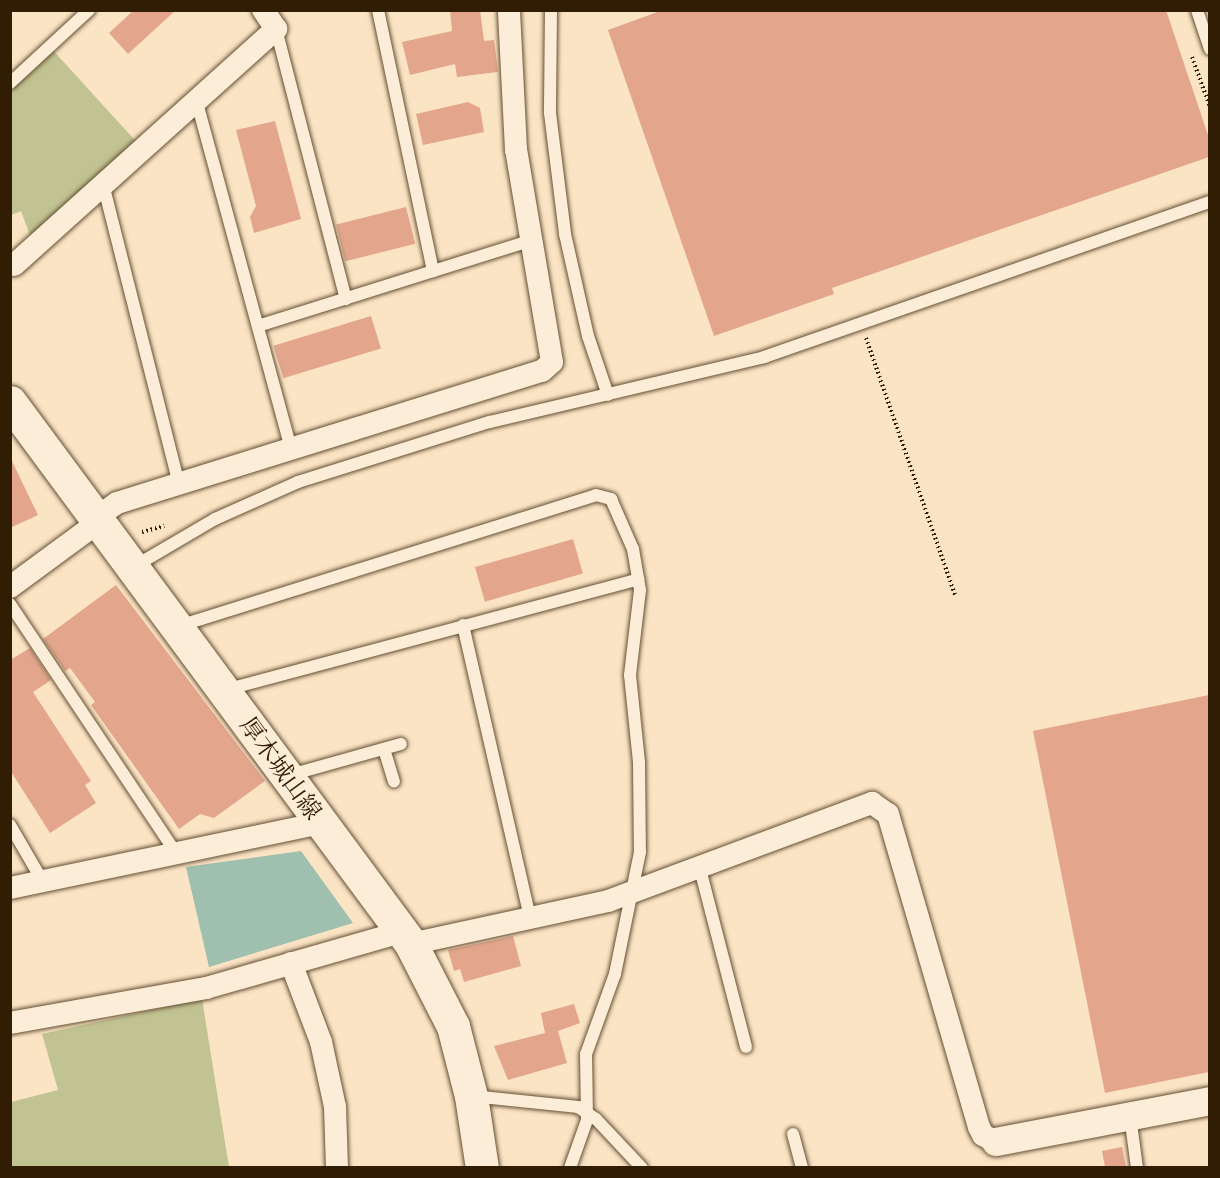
<!DOCTYPE html>
<meta charset="utf-8">
<style>
body{margin:0}
#map{position:relative;width:1220px;height:1178px;overflow:hidden;background:#fbe4c4;font-family:"Gentium Book Plus","Noto Serif JP",serif}
div>[style]{position:absolute}
[style*='--x']{left:calc(var(--x)*1px);top:calc(var(--y)*1px);width:calc(var(--w)*1px);rotate:calc(var(--a)*1deg)}
.green>*{inset:0;background:#c1c392}
.water>*{inset:0;background:#9fbfaf}
.building>*{inset:0;background:#e3a68d;transform-origin:0 0}
.path>*{height:4px;margin-top:-2px;transform-origin:0;background:repeating-linear-gradient(90deg,#311d03 0 1.5px,transparent 0 4.5px)}
.roads{filter:drop-shadow(0 0 2px #644f33) drop-shadow(0 0 2px #644f33)}
.service>*{height:12px;margin:-6px;padding:0 6px;transform-origin:6px;border-radius:6px;background:#fcedd9}
.minor>*{height:22px;margin:-11px;padding:0 11px;transform-origin:11px;border-radius:11px;background:#fcedd9}
.tertiary>*{height:28px;margin:-14px;padding:0 14px;transform-origin:14px;border-radius:14px;background:#fcedd9}
.secondary>*{height:33px;margin:-16.5px;padding:0 16.5px;transform-origin:16.5px;border-radius:16.5px;background:#fcedd9}
span{translate:-50% -50%;white-space:nowrap;text-align:center;line-height:1.15;-webkit-text-stroke:4.5px #fcedd9;paint-order:stroke}
.street-label{font-size:24px;color:#311d03}
.frame{position:absolute;inset:0;border:12px solid #311d03;pointer-events:none}
</style>
<div id="map">
<div class="green">
<i style="clip-path:polygon(50px 47px,142px 148px,34px 246px,21px 211px,11px 215px,11px 83px)"></i>
<i style="clip-path:polygon(202px 999px,229px 1167px,11px 1168px,11px 1102px,58px 1090px,42px 1034px)"></i>
</div>
<div class="water">
<i style="clip-path:polygon(301px 851px,353px 923px,209px 967px,186px 867px)"></i>
</div>
<div class="building">
<i style="clip-path:polygon(134px 10px,176px 10px,128px 54px,109px 33px)"></i>
<i style="clip-path:polygon(450px 10px,480px 10px,484px 41px,494px 40px,498px 72px,457px 77px,455px 64px,410px 75px,402px 42px,452px 31px)"></i>
<i style="clip-path:polygon(663px 10px,1166px 10px,1209px 138px,1209px 157px,832px 288px,834px 294px,714px 336px,608px 30px)"></i>
<i style="clip-path:polygon(468px 102px,480px 108px,484px 132px,423px 145px,416px 114px)"></i>
<i style="clip-path:polygon(275px 121px,301px 219px,254px 233px,250px 217px,256px 206px,236px 130px)"></i>
<i style="left:406px;top:207px;width:38px;height:72px;rotate:76deg"></i>
<i style="left:371px;top:316px;width:34px;height:102px;rotate:73deg"></i>
<i style="clip-path:polygon(10px 457px,38px 515px,10px 528px)"></i>
<i style="left:573px;top:539px;width:36px;height:102px;rotate:74deg"></i>
<i style="clip-path:polygon(116px 585px,265px 781px,214px 818px,200px 814px,179px 829px,91px 705px,95px 702px,70px 668px,65px 671px,43px 639px)"></i>
<i style="clip-path:polygon(30px 648px,51px 680px,33px 692px,91px 781px,85px 785px,96px 803px,50px 833px,10px 770px,10px 660px)"></i>
<i style="clip-path:polygon(1209px 695px,1209px 1072px,1105px 1093px,1033px 731px)"></i>
<i style="clip-path:polygon(513px 936px,521px 966px,464px 982px,460px 969px,454px 971px,448px 950px)"></i>
<i style="clip-path:polygon(574px 1004px,580px 1023px,558px 1031px,567px 1063px,508px 1080px,494px 1046px,545px 1033px,541px 1013px)"></i>
<i style="clip-path:polygon(1122px 1147px,1126px 1167px,1105px 1167px,1102px 1151px)"></i>
</div>
<div class="path">
<i style="--x:1192;--y:57;--w:53;--a:70.2"></i>
<i style="--x:866;--y:338;--w:272;--a:70.9"></i>
<i style="--x:142;--y:532;--w:23;--a:-15"></i>
</div>
<div class="roads">
<div class="service">
<i style="--x:378;--y:10;--w:267;--a:78.1"></i>
<i style="--x:551;--y:10;--w:103;--a:90.6"></i>
<i style="--x:550;--y:113;--w:122;--a:82.9"></i>
<i style="--x:565;--y:234;--w:105;--a:77.3"></i>
<i style="--x:588;--y:336;--w:62;--a:71.3"></i>
<i style="--x:1197;--y:10;--w:41;--a:71.6"></i>
<i style="--x:276;--y:29;--w:279;--a:75.5"></i>
<i style="--x:10;--y:83;--w:108;--a:-42.7"></i>
<i style="--x:196;--y:99;--w:363;--a:74.8"></i>
<i style="--x:103;--y:184;--w:309;--a:75.8"></i>
<i style="--x:258;--y:326;--w:284;--a:-17.4"></i>
<i style="--x:135;--y:566;--w:93;--a:-30.4"></i>
<i style="--x:215;--y:519;--w:91;--a:-24"></i>
<i style="--x:298;--y:482;--w:201;--a:-17.4"></i>
<i style="--x:490;--y:422;--w:282;--a:-13.3"></i>
<i style="--x:764;--y:357;--w:472;--a:-19.2"></i>
<i style="--x:10;--y:604;--w:299;--a:56.3"></i>
<i style="--x:463;--y:625;--w:300;--a:77.1"></i>
<i style="--x:179;--y:626;--w:437;--a:-17.4"></i>
<i style="--x:596;--y:495;--w:16;--a:15"></i>
<i style="--x:611;--y:499;--w:55;--a:66.3"></i>
<i style="--x:633;--y:549;--w:42;--a:80.3"></i>
<i style="--x:640;--y:590;--w:86;--a:96.7"></i>
<i style="--x:630;--y:675;--w:87;--a:84.1"></i>
<i style="--x:639;--y:762;--w:90;--a:89.4"></i>
<i style="--x:640;--y:852;--w:125;--a:101.6"></i>
<i style="--x:615;--y:974;--w:85;--a:109.9"></i>
<i style="--x:586;--y:1054;--w:66;--a:89.1"></i>
<i style="--x:587;--y:1120;--w:51;--a:109.5"></i>
<i style="--x:225;--y:690;--w:428;--a:-15"></i>
<i style="--x:384;--y:749;--w:34;--a:73"></i>
<i style="--x:290;--y:775;--w:115;--a:-15.6"></i>
<i style="--x:10;--y:825;--w:66;--a:59.9"></i>
<i style="--x:699;--y:865;--w:188;--a:75.5"></i>
<i style="--x:472;--y:1096;--w:107;--a:5.9"></i>
<i style="--x:578;--y:1107;--w:22;--a:34"></i>
<i style="--x:596;--y:1119;--w:67;--a:46.8"></i>
<i style="--x:1130;--y:1116;--w:52;--a:82.3"></i>
<i style="--x:793;--y:1134;--w:35;--a:75"></i>
</div>
<div class="minor">
<i style="--x:14;--y:265;--w:353;--a:-42"></i>
<i style="--x:276;--y:29;--w:23;--a:-124"></i>
<i style="--x:97;--y:517;--w:24;--a:-35"></i>
<i style="--x:117;--y:503;--w:445;--a:-17.3"></i>
<i style="--x:542;--y:371;--w:13;--a:-42"></i>
<i style="--x:552;--y:362;--w:215;--a:-99.6"></i>
<i style="--x:516;--y:150;--w:140;--a:-92.9"></i>
<i style="--x:10;--y:587;--w:112;--a:-36.3"></i>
<i style="--x:10;--y:888;--w:319;--a:-11.8"></i>
<i style="--x:411;--y:944;--w:202;--a:-12.3"></i>
<i style="--x:608;--y:901;--w:282;--a:-20.4"></i>
<i style="--x:872;--y:803;--w:19;--a:35"></i>
<i style="--x:888;--y:814;--w:326;--a:73.8"></i>
<i style="--x:979;--y:1127;--w:9;--a:63"></i>
<i style="--x:983;--y:1135;--w:15;--a:28"></i>
<i style="--x:291;--y:963;--w:85;--a:69.2"></i>
<i style="--x:321;--y:1042;--w:66;--a:77.8"></i>
<i style="--x:335;--y:1107;--w:61;--a:88.1"></i>
<i style="--x:10;--y:1023;--w:199;--a:-10.1"></i>
<i style="--x:206;--y:988;--w:203;--a:-16"></i>
</div>
<div class="tertiary">
<i style="--x:996;--y:1142;--w:218;--a:-10.8"></i>
</div>
<div class="secondary">
<i style="--x:10;--y:402;--w:674;--a:53.5"></i>
<i style="--x:411;--y:944;--w:92;--a:62.9"></i>
<i style="--x:453;--y:1026;--w:72;--a:75.6"></i>
<i style="--x:471;--y:1096;--w:73;--a:81.3"></i>
</div>
</div>
<div class="street-label">
<span style="left:281px;top:768px;rotate:54deg">厚木城山線</span>
</div>
<div class="frame"></div>
</div>
